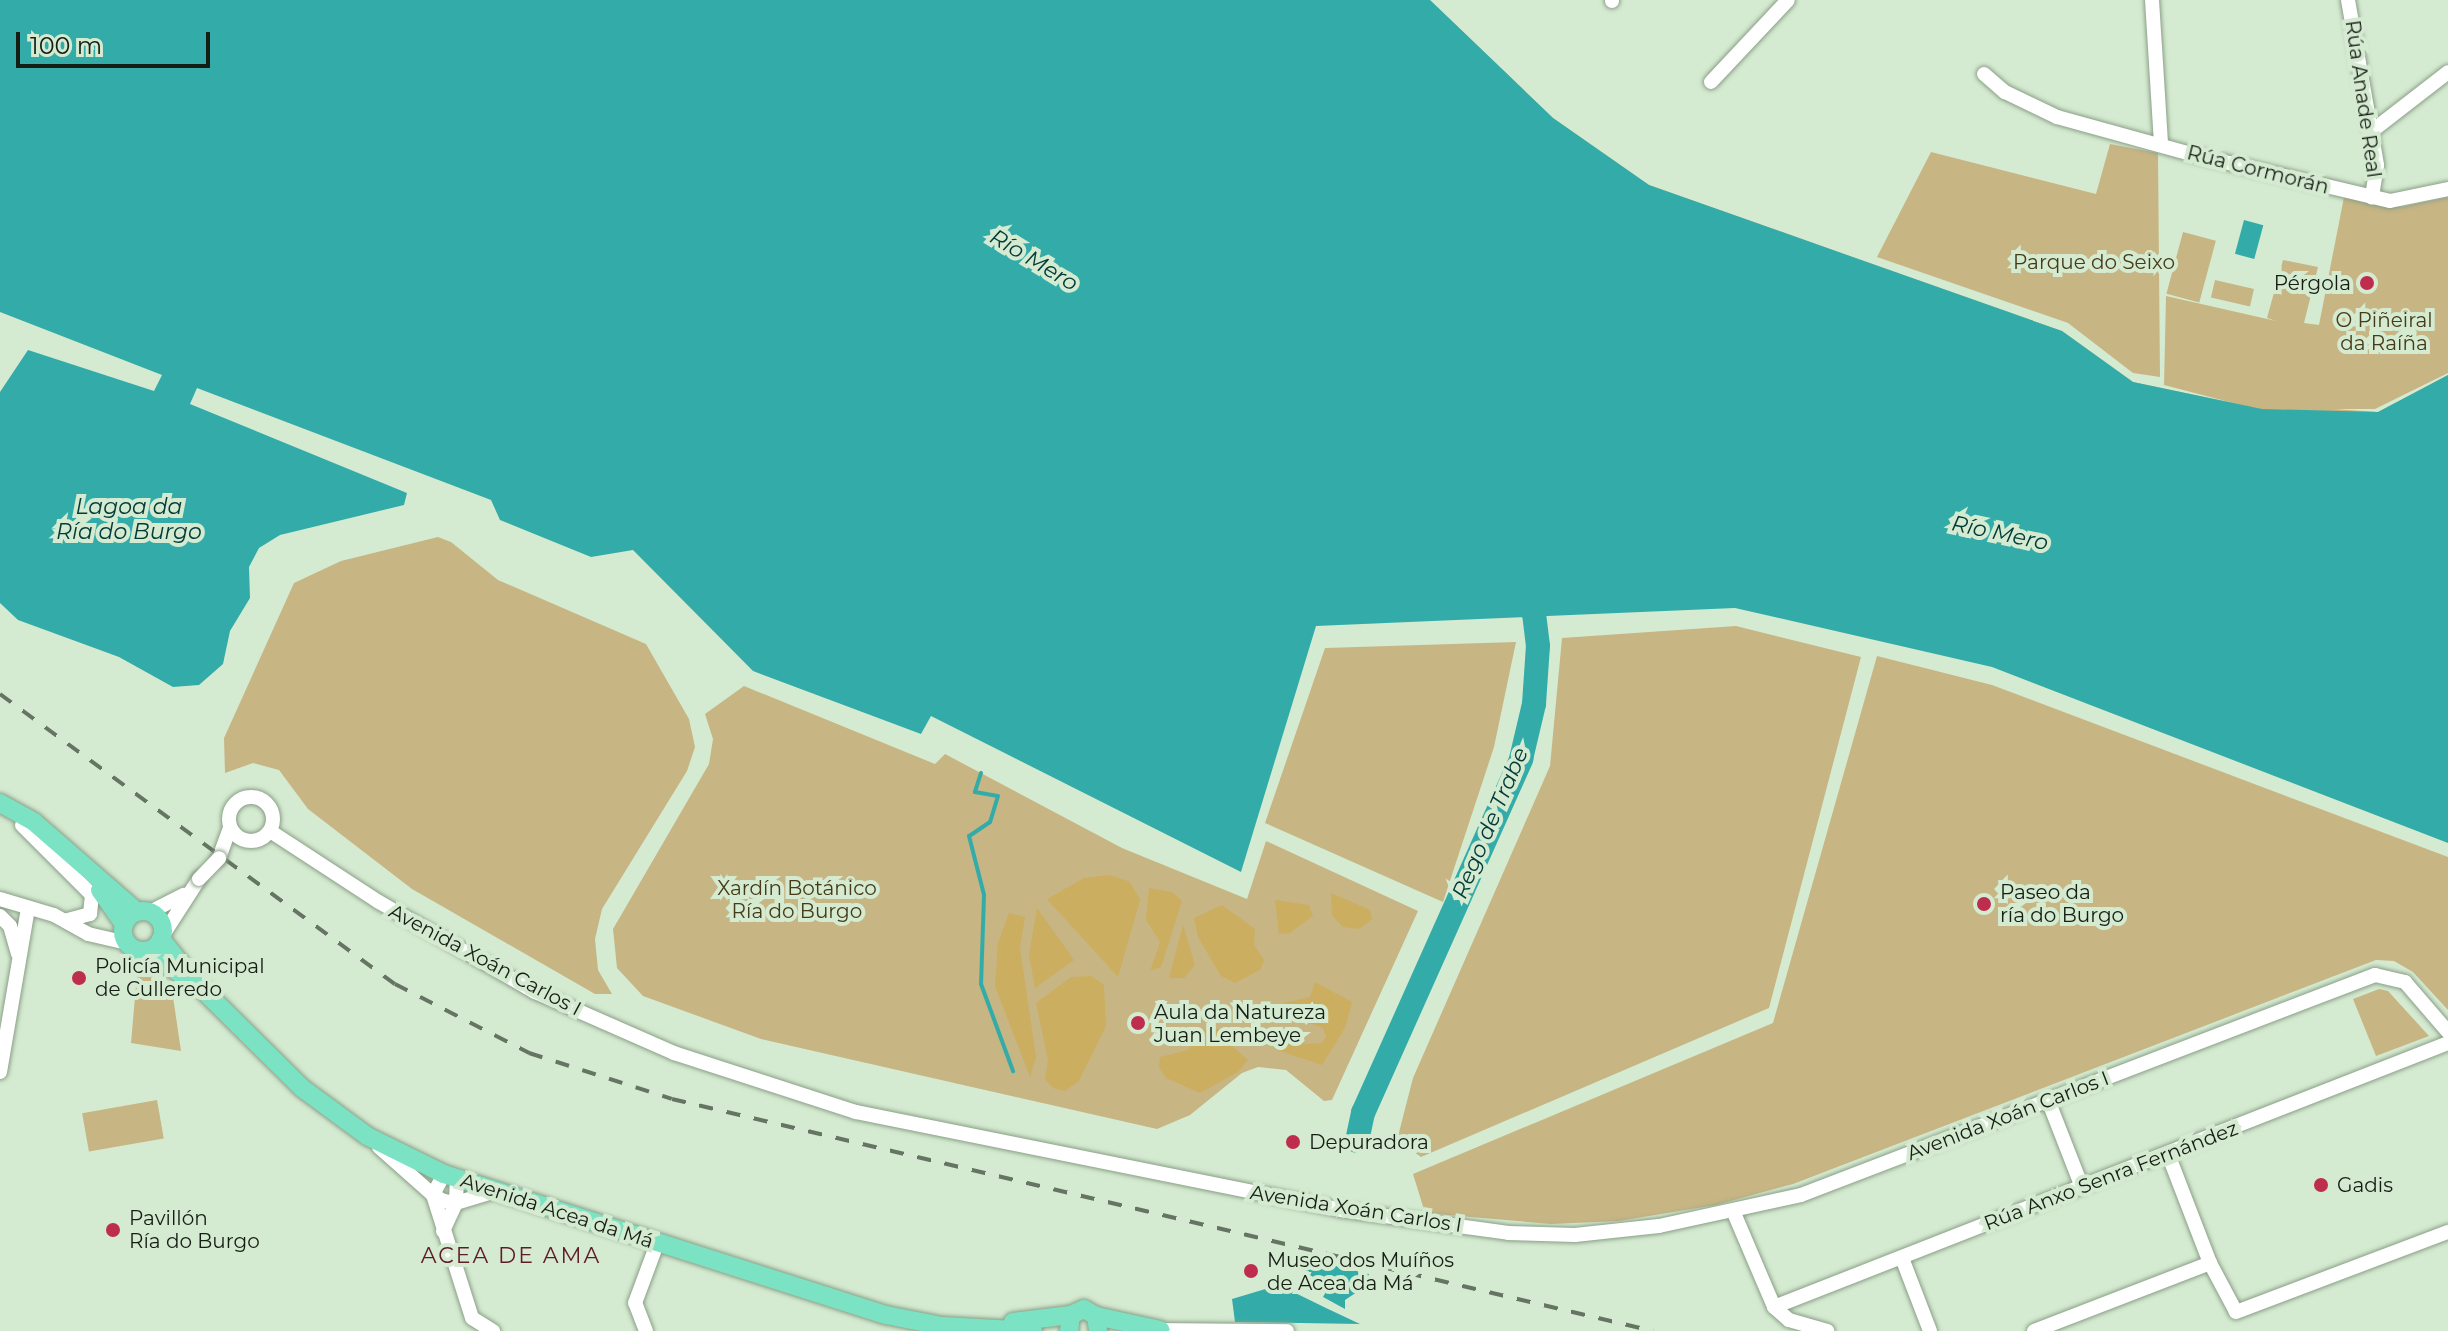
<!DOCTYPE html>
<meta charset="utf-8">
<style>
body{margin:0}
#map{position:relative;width:2448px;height:1331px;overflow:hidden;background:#d5ebd1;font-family:Montserrat,sans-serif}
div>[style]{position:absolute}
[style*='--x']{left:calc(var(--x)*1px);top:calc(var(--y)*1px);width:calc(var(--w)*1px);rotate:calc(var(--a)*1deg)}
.green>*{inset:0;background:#c7b584;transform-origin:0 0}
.forest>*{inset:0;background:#cbae60}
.water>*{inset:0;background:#33aca9;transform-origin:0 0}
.stream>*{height:4px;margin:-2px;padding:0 2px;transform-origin:2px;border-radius:2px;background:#33aca9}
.river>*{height:24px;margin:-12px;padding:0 12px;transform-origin:12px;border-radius:12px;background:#33aca9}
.roads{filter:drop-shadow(0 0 2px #8a9f87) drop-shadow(0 0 2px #8a9f87)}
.minor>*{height:14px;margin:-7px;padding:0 7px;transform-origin:7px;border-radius:7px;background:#fff}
.minor>.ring{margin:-7px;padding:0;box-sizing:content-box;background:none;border:14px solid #fff;border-radius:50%}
.major>*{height:18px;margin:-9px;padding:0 9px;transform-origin:9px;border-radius:9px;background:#7ce2c4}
.major>.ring{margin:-9px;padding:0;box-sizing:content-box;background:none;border:18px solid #7ce2c4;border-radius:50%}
.rail>*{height:4px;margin-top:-2px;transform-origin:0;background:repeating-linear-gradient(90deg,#667463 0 14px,transparent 0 28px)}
.bridges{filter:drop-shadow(0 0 2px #8a9f87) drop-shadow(0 0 2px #8a9f87)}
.minor-bridge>*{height:14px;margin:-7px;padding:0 7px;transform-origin:7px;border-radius:7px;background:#fff}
.dots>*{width:22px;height:22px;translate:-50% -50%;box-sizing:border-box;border:4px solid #d5ebd1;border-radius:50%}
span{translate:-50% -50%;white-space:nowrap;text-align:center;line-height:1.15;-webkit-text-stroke:8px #d5ebd1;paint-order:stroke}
.street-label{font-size:20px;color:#161e14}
.park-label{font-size:20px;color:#463a17}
.poi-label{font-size:20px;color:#161e14}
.right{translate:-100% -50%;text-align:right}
.left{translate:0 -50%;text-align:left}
.water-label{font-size:22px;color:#013a38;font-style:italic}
.neighbourhood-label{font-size:22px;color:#601b28;letter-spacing:2px}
.scale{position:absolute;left:16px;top:32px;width:194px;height:36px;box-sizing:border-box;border:4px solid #161e14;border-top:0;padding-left:10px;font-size:24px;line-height:28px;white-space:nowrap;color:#161e14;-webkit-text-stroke:6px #d5ebd1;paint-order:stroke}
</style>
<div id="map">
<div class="green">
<i style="clip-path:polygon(1430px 0,1553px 118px,1649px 185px,2062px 331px,2133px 382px,2233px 403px,2164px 385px,2166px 296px,2276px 321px,2267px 318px,2283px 260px,2318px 267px,2304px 323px,2319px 325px,2344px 197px,2401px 207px,2448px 197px,2448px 373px,2375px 409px,2334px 409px,2378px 412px,2448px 375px,2448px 502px,1771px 359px)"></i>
<i style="clip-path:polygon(2110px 144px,2158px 153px,2160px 377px,2133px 373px,2068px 323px,1877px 257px,1931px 152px,2096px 194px)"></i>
<i style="left:2183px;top:232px;width:34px;height:64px;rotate:15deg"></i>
<i style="left:2215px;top:280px;width:40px;height:18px;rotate:13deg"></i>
<i style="clip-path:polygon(438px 537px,451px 542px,498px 580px,646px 644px,689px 719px,695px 747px,687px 771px,602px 909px,595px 939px,598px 970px,612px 994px,595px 994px,412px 889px,308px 809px,279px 770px,253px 763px,225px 773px,224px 738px,294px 583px,341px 561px)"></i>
<i style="clip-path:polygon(1736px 626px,1861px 657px,1769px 1008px,1421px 1157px,1397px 1140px,1413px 1078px,1550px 766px,1562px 638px)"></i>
<i style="clip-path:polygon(1516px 642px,1494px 747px,1443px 902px,1265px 823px,1325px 648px)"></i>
<i style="clip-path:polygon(1877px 656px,1992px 685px,2448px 857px,2448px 1010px,2413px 972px,2394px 961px,2376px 960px,1793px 1184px,1716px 1205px,1619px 1221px,1551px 1224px,1425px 1213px,1413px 1174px,1773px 1023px)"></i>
<i style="clip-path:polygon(744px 686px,935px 764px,945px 754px,1122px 848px,1247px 899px,1266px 841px,1418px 911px,1332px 1100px,1324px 1101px,1286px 1070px,1258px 1067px,1242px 1073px,1190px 1115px,1157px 1129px,761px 1039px,643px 996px,617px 968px,613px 929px,709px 764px,713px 739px,705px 714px)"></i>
<i style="clip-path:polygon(138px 963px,172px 990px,181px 1051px,131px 1043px)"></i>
<i style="clip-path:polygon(2379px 989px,2388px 991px,2429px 1036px,2376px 1056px,2353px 999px)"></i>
<i style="left:157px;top:1100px;width:39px;height:76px;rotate:80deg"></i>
</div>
<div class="forest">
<i style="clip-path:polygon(1110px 875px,1130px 882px,1140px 900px,1118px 977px,1047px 899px,1084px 878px)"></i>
<i style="clip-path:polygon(1149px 888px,1172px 892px,1182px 901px,1161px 967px,1150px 971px,1160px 942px,1146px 920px)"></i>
<i style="clip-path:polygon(1331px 893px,1370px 910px,1372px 919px,1359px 929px,1343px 927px,1332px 915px)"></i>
<i style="clip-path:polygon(1275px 900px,1309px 905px,1313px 916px,1290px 933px,1279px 934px)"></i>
<i style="clip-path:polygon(1222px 905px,1255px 929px,1254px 945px,1264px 960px,1260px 970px,1235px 983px,1221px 976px,1198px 937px,1194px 918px)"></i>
<i style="clip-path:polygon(1037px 908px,1074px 960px,1035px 988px,1029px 955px)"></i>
<i style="clip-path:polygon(1009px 913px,1025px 917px,1020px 948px,1036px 1057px,1030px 1077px,995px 986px,998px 943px)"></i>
<i style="clip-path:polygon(1183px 925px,1195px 965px,1184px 978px,1169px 978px)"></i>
<i style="clip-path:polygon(1091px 976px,1104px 985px,1106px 1026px,1079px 1081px,1065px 1091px,1053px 1088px,1045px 1079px,1048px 1060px,1036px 1003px,1071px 977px)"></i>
<i style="clip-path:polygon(1315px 982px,1352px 1002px,1345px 1028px,1322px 1065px,1277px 1050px,1275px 1036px,1293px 1034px,1305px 1044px,1321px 1043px,1326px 1037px,1323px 1028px,1295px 1018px,1284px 1003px,1310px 997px)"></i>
<i style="clip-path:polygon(1199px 1029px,1230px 1029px,1233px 1047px,1248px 1060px,1238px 1072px,1200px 1093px,1166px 1078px,1159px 1068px,1160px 1057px,1188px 1050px)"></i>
</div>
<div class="water">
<i style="clip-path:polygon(0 0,1430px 0,1553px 118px,1649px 185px,2062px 331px,2133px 382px,2262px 409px,2378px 412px,2448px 375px,2448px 843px,1992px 667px,1735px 608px,1316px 626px,1241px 872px,931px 716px,921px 734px,753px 671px,633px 550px,591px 557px,500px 520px,491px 500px,197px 388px,190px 404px,407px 493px,404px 505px,280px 535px,259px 548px,249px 567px,250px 598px,230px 631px,223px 664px,199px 685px,173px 687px,119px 657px,18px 620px,0 603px,0 392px,28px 350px,154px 391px,162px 375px,0 312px)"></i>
<i style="left:2244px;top:220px;width:20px;height:35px;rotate:15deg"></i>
<i style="clip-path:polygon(1290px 1255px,1369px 1274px,1366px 1286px,1345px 1300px,1345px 1309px,1323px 1297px,1329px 1286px,1292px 1265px)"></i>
<i style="clip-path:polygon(1279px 1285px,1326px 1308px,1360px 1324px,1235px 1322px,1232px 1299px)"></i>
</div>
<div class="stream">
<i style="--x:981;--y:773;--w:20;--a:108"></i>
<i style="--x:975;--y:792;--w:23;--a:10"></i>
<i style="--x:998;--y:796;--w:27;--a:107"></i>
<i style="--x:990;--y:822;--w:25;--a:146"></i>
<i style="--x:969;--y:836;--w:61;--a:75.7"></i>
<i style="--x:984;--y:895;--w:89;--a:91.9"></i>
<i style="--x:981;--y:984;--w:93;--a:69.8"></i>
</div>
<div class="river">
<i style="--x:1357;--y:1141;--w:29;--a:-78"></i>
<i style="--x:1363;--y:1113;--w:388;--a:-65.9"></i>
<i style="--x:1521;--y:759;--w:57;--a:-76.7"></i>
<i style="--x:1534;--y:704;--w:58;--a:-86.1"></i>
<i style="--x:1538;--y:646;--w:33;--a:-97"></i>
<i style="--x:1534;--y:613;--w:24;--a:-128"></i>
</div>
<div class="roads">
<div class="minor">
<i style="--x:2152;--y:0;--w:143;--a:86.4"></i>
<i style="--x:2348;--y:0;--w:168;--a:80"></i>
<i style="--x:2377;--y:165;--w:33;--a:99"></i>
<i style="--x:1612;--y:1;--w:1;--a:-90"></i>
<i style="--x:1984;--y:74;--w:28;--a:41"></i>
<i style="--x:2005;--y:92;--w:58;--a:25.7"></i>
<i style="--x:2057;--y:117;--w:139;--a:15.4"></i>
<i style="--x:2191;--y:154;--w:204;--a:13.3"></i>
<i style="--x:2390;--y:201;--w:59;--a:-11.7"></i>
<i style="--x:1711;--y:82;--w:112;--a:-46.8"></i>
<i style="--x:2372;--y:131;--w:96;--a:-37.8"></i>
<i class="ring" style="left:229px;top:797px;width:30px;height:30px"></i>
<i style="--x:22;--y:825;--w:99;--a:45"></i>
<i style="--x:92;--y:895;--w:19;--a:96"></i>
<i style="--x:90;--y:914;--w:24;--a:165"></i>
<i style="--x:270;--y:831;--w:130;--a:33.1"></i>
<i style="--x:379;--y:902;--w:180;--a:30"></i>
<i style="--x:535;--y:992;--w:152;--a:23.7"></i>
<i style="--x:674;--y:1053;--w:191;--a:18"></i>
<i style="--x:856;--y:1112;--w:495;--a:11.4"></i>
<i style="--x:1341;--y:1210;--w:169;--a:7.8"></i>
<i style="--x:1508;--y:1233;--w:67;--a:1.7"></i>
<i style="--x:1575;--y:1235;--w:84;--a:-6.1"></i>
<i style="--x:1659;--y:1226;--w:145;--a:-12.3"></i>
<i style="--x:1801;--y:1195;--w:615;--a:-20.97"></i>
<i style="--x:2375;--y:975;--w:31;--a:13"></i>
<i style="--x:2405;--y:982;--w:66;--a:49.3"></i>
<i style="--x:219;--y:858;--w:32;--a:-70"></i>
<i style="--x:0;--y:899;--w:56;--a:16.5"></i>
<i style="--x:54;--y:915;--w:39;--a:29"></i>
<i style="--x:88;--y:934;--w:39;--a:13"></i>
<i style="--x:150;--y:912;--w:38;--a:-27"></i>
<i style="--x:0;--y:916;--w:14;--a:45"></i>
<i style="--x:10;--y:926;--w:29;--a:74"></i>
<i style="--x:163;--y:935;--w:67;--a:-57.3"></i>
<i style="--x:0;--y:1072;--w:166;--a:-80.3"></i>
<i style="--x:2048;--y:1100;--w:93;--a:68.7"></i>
<i style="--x:379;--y:1147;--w:72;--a:41.6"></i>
<i style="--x:433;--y:1195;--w:129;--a:72.4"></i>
<i style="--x:472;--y:1318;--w:25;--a:32"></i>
<i style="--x:2168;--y:1154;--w:117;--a:68.9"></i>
<i style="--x:2210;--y:1263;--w:55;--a:62"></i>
<i style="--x:2236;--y:1312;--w:227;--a:-20.7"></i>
<i style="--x:444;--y:1174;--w:24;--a:118"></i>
<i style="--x:433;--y:1195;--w:13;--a:29"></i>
<i style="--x:444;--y:1201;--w:12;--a:9"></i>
<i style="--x:456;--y:1203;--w:24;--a:-88"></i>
<i style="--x:1734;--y:1213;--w:102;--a:66.9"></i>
<i style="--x:1774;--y:1307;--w:20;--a:41"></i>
<i style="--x:1789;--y:1320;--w:40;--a:16"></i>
<i style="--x:443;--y:1231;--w:31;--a:-65"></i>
<i style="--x:456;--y:1203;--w:37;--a:-17"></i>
<i style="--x:1902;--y:1258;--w:78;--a:69"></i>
<i style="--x:1774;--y:1307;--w:724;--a:-21.39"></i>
<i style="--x:1160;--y:1330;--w:127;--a:0.5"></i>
<i style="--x:646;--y:1331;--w:30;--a:-111"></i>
<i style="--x:635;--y:1303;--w:63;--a:-69.6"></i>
<i style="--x:2034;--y:1331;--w:189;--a:-21.1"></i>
</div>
<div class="major">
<i style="--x:0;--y:803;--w:39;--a:29"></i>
<i style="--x:34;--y:822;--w:137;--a:41.1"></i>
<i style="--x:100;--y:890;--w:42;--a:54.8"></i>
<i class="ring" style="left:123px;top:911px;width:22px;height:22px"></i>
<i style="--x:161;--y:939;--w:56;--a:51.5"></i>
<i style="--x:196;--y:983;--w:149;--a:44.7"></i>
<i style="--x:302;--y:1088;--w:81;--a:36.4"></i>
<i style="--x:367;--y:1136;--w:86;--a:26.3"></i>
<i style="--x:444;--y:1174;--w:464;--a:17.7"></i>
<i style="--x:886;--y:1315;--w:57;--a:11.1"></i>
<i style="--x:942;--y:1326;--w:91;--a:3.1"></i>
<i style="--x:145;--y:951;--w:50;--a:32.7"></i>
<i style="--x:1096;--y:1316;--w:66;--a:12.3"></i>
<i style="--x:1013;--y:1322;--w:58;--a:-6.9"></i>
<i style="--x:1069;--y:1331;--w:16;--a:-83"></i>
<i style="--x:1071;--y:1315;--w:14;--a:-25"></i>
<i style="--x:1084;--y:1309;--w:14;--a:30"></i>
<i style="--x:1096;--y:1316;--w:15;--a:82"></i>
</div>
</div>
<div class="rail">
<i style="--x:0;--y:694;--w:490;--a:36.3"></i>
<i style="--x:395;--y:984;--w:151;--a:27.2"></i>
<i style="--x:529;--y:1053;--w:150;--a:17.8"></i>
<i style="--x:672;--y:1099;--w:1008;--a:13.31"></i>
</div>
<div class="bridges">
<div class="minor-bridge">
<i style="--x:199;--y:879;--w:29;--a:-46"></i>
</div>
</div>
<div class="dots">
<i style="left:2367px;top:283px;background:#be2d4e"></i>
<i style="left:1984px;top:904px;background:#be2d4e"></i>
<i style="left:79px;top:978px;background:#be2d4e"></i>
<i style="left:1138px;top:1023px;background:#be2d4e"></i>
<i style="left:1293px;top:1142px;background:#be2d4e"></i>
<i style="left:2321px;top:1185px;background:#be2d4e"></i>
<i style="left:113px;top:1230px;background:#be2d4e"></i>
<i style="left:1251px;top:1271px;background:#be2d4e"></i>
</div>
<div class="street-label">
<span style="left:2363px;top:99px;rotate:82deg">Rúa Anade Real</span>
<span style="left:2258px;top:170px;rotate:14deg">Rúa Cormorán</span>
<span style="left:485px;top:960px;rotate:28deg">Avenida Xoán Carlos I</span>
<span style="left:2008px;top:1116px;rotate:-21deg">Avenida Xoán Carlos I</span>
<span style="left:2111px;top:1176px;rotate:-21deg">Rúa Anxo Senra Fernández</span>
<span style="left:1356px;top:1209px;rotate:9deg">Avenida Xoán Carlos I</span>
<span style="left:557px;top:1211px;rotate:18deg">Avenida Acea da Má</span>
</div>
<div class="park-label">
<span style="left:2094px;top:262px">Parque do Seixo</span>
<span style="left:2384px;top:332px">O Piñeiral<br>da Raíña</span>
<span style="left:797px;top:900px">Xardín Botánico<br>Ría do Burgo</span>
</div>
<div class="poi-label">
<span class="right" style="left:2351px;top:283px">Pérgola</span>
<span class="left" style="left:2000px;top:904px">Paseo da<br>ría do Burgo</span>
<span class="left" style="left:95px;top:978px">Policía Municipal<br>de Culleredo</span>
<span class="left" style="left:1154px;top:1024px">Aula da Natureza<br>Juan Lembeye</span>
<span class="left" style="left:1309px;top:1142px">Depuradora</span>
<span class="left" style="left:2337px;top:1185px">Gadis</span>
<span class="left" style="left:129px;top:1230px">Pavillón<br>Ría do Burgo</span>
<span class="left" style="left:1267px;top:1272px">Museo dos Muíños<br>de Acea da Má</span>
</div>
<div class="water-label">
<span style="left:1034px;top:260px;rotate:31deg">Río Mero</span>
<span style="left:129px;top:519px">Lagoa da<br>Ría do Burgo</span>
<span style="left:2000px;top:533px;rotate:12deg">Río Mero</span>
<span style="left:1490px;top:823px;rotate:-67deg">Rego de Trabe</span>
</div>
<div class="neighbourhood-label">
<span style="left:511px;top:1256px">ACEA DE AMA</span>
</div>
<div class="scale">100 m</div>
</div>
